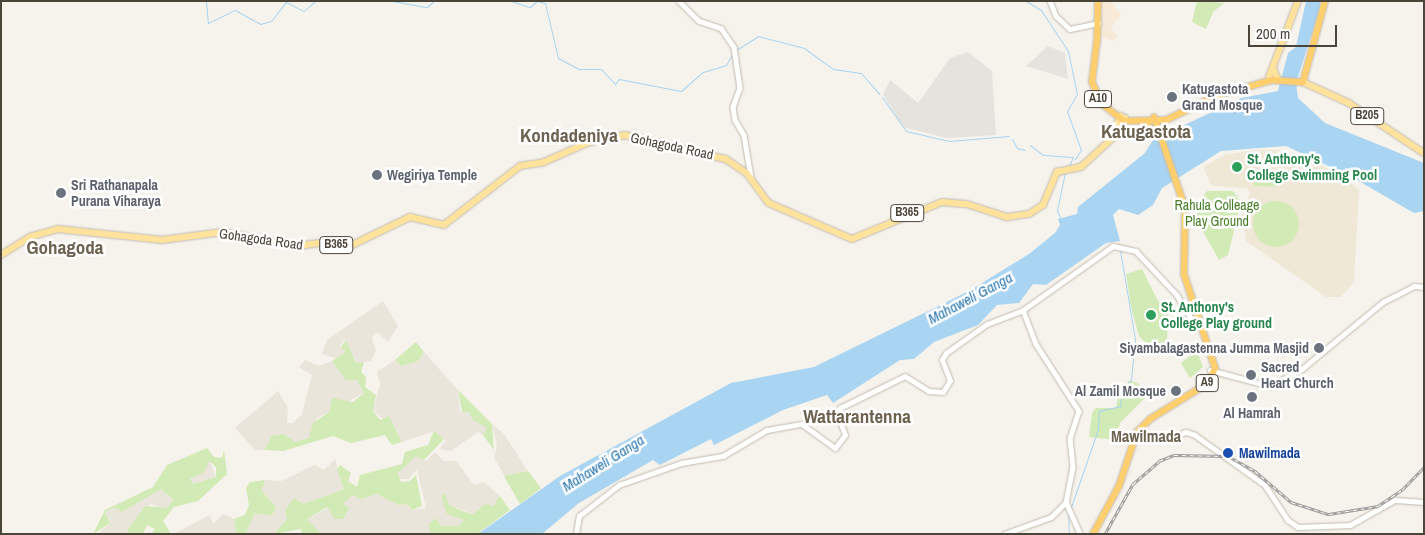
<!DOCTYPE html>
<style>
body{margin:0}
#map{position:relative;width:1425px;height:535px;overflow:hidden;background:#f6f3ec;font-family:"Archivo Narrow",sans-serif}
div>[style]{position:absolute}
[style*='--x']{left:calc(var(--x)*1px);top:calc(var(--y)*1px);width:calc(var(--w)*1px);rotate:calc(var(--a)*1deg)}
.residential>*{inset:0;background:#eae5da}
.commercial>*{inset:0;background:#f7ead8}
.industrial>*{inset:0;background:#e6e2dd}
.education>*{inset:0;background:#efe8d6}
.green>*{inset:0;background:#d2eab5;transform-origin:0 0}
.round{border-radius:50%}
.water>*{inset:0;background:#a9d4f2}
.stream>*{height:1px;margin:-0.5px;padding:0 0.5px;transform-origin:0.5px;border-radius:0.5px;background:#a9d4f2}
.roads{filter:drop-shadow(0 0 1px #c2bbae) drop-shadow(0 0 1px #c2bbae)}
.minor>*{height:4.5px;margin:-2.25px;padding:0 2.25px;transform-origin:2.25px;border-radius:2.25px;background:#fff}
.major>*{height:5.5px;margin:-2.75px;padding:0 2.75px;transform-origin:2.75px;border-radius:2.75px;background:#ffe39c}
.highway>*{height:6px;margin:-3px;padding:0 3px;transform-origin:3px;border-radius:3px;background:#ffcf6e}
.rail>*{height:3px;margin-top:-1.5px;transform-origin:0;background:repeating-linear-gradient(90deg,#fff 0 4px,#9a9a9a 0 8px);box-sizing:border-box;border-block:1px solid #9a9a9a}
.dots>*{width:14px;height:14px;translate:-50% -50%;box-sizing:border-box;border:2px solid #fff;border-radius:50%}
span{translate:-50% -50%;white-space:nowrap;text-align:center;line-height:1.15;-webkit-text-stroke:5px #fff;paint-order:stroke}
.shield-label span{padding:1px 4px;background:#fff;border:1px solid;border-radius:4px;-webkit-text-stroke-width:0}
.shield-label{font-size:12px;color:#4b4439;font-weight:700}
.worship-label{font-size:14px;color:#5b616d;font-weight:700}
.left{translate:0 -50%;text-align:left}
.right{translate:-100% -50%;text-align:right}
.street-label{font-size:14px;color:#4b4439}
.leisure-label{font-size:14px;color:#27864d;font-weight:700}
.park-label{font-size:14px;color:#4a7f2a}
.transit-label{font-size:14px;color:#164399;font-weight:700}
.water-label{font-size:15px;color:#2e7ab2;font-style:italic}
.quarter-label{font-size:16px;color:#6e6250;font-weight:700}
.district-label{font-size:19px;color:#6e6250;font-weight:700}
.frame{position:absolute;inset:0;border:2px solid #4b4439;pointer-events:none}
.scale{position:absolute;left:1248px;top:25px;width:89px;height:22px;box-sizing:border-box;border:2px solid #4b4439;border-top:0;padding-left:6px;font-size:15px;line-height:18px;white-space:nowrap;color:#4b4439;-webkit-text-stroke:4px #fff;paint-order:stroke}
</style>
<div id="map">
<div class="residential">
<i style="clip-path:polygon(383px 301px,398px 326px,388px 342px,377px 332px,372px 338px,376px 351px,371px 361px,357px 363px,344px 339px,340px 346px,346px 352px,338px 359px,322px 354px,327px 340px)"></i>
<i style="clip-path:polygon(424px 352px,458px 390px,460px 412px,469px 412px,487px 427px,483px 435px,478px 432px,451px 451px,439px 449px,446px 441px,434px 431px,402px 442px,396px 429px,373px 411px,380px 384px,377px 372px,395px 360px,401px 366px,418px 361px)"></i>
<i style="clip-path:polygon(305px 360px,319px 366px,332px 361px,357px 380px,364px 393px,317px 418px,310px 438px,295px 442px,284px 434px,264px 450px,255px 450px,235px 428px,278px 391px,288px 408px,287px 423px,293px 423px,302px 414px,312px 375px,299px 367px)"></i>
<i style="clip-path:polygon(492px 424px,504px 434px,528px 471px,504px 476px,494px 457px,497px 445px)"></i>
<i style="clip-path:polygon(435px 452px,444px 461px,456px 461px,474px 485px,484px 482px,500px 496px,493px 506px,473px 514px,449px 505px,441px 496px,457px 514px,464px 520px,459px 526px,442px 526px,435px 519px,431px 534px,321px 534px,307px 519px,353px 495px,362px 499px,377px 494px,398px 505px,407px 504px,412px 510px,426px 508px,417px 469px,409px 479px,400px 479px,398px 472px,416px 456px,426px 461px)"></i>
<i style="clip-path:polygon(335px 459px,344px 489px,303px 504px,274px 534px,245px 534px,255px 513px,272px 516px,276px 507px,262px 491px,265px 480px,281px 481px,315px 465px,324px 470px)"></i>
<i style="clip-path:polygon(209px 460px,216px 477px,193px 484px,190px 480px)"></i>
<i style="clip-path:polygon(161px 489px,173px 501px,167px 509px,150px 504px,127px 529px,129px 534px,97px 534px,110px 523px,105px 512px,115px 507px,122px 512px)"></i>
<i style="clip-path:polygon(223px 514px,234px 519px,236px 534px,173px 534px,210px 515px,213px 524px)"></i>
</div>
<div class="commercial">
<i style="clip-path:polygon(1099px 1px,1111px 1px,1121px 15px,1110px 29px,1118px 35px,1114px 41px,1100px 37px)"></i>
</div>
<div class="industrial">
<i style="clip-path:polygon(1048px 46px,1065px 53px,1068px 79px,1026px 66px)"></i>
<i style="clip-path:polygon(968px 52px,992px 71px,996px 135px,947px 138px,903px 127px,883px 94px,890px 80px,918px 103px,950px 58px)"></i>
</div>
<div class="education">
<i style="clip-path:polygon(1256px 150px,1279px 150px,1314px 162px,1345px 177px,1359px 190px,1354px 282px,1341px 297px,1326px 297px,1246px 241px,1242px 214px,1250px 193px,1247px 188px,1212px 186px,1203px 167px,1224px 155px)"></i>
</div>
<div class="green">
<i style="clip-path:polygon(1197px 1px,1224px 3px,1213px 12px,1206px 29px,1192px 22px)"></i>
<i style="left:1254px;top:172px;width:23px;height:14px;rotate:2deg"></i>
<i style="clip-path:polygon(1207px 191px,1233px 191px,1241px 202px,1228px 255px,1219px 260px,1192px 212px)"></i>
<i class="round" style="left:1253px;top:201px;width:46px;height:46px"></i>
<i style="clip-path:polygon(1142px 269px,1158px 301px,1168px 308px,1167px 342px,1155px 352px,1139px 336px,1131px 307px,1126px 274px)"></i>
<i style="clip-path:polygon(346px 340px,356px 363px,364px 362px,361px 372px,366px 377px,365px 387px,376px 395px,373px 411px,380px 420px,389px 416px,402px 442px,392px 445px,385px 435px,351px 443px,333px 436px,283px 451px,264px 450px,272px 436px,284px 434px,295px 442px,309px 438px,313px 423px,329px 412px,332px 398px,353px 402px,364px 393px,357px 380px,346px 380px,332px 361px,346px 352px,341px 347px)"></i>
<i style="clip-path:polygon(416px 342px,424px 352px,418px 361px,401px 366px,395px 360px)"></i>
<i style="clip-path:polygon(1197px 351px,1203px 367px,1190px 378px,1181px 363px)"></i>
<i style="clip-path:polygon(1130px 380px,1139px 384px,1137px 394px,1146px 397px,1120px 423px,1115px 440px,1089px 437px,1092px 413px,1096px 408px,1116px 408px,1119px 391px)"></i>
<i style="clip-path:polygon(458px 390px,492px 424px,494px 450px,483px 435px,487px 427px,474px 421px,469px 412px,462px 412px)"></i>
<i style="clip-path:polygon(434px 431px,444px 439px,424px 460px,416px 456px,398px 473px,401px 482px,410px 481px,416px 475px,422px 506px,412px 510px,407px 504px,398px 505px,377px 494px,362px 499px,353px 495px,343px 503px,349px 508px,343px 519px,335px 519px,327px 507px,307px 519px,321px 534px,302px 534px,301px 529px,274px 534px,287px 519px,285px 511px,294px 498px,303px 504px,344px 489px,337px 470px,340px 465px,351px 473px,348px 481px,357px 487px,360px 475px,402px 464px,405px 452px,428px 445px)"></i>
<i style="clip-path:polygon(evenodd,207px 448px,214px 457px,222px 458px,224px 450px,227px 474px,198px 501px,174px 507px,163px 521px,171px 534px,151px 534px,155px 529px,147px 525px,143px 534px,129px 534px,127px 530px,145px 506px,167px 508px,173px 500px,161px 489px,122px 512px,115px 507px,105px 512px,110px 523px,93px 534px,105px 510px,153px 487px,167px 465px,207px 448px,209px 461px,216px 467px,216px 477px,193px 484px,190px 479px,204px 472px,209px 461px)"></i>
<i style="clip-path:polygon(528px 471px,541px 488px,520px 504px,504px 476px)"></i>
<i style="clip-path:polygon(265px 480px,262px 491px,276px 507px,272px 516px,255px 513px,245px 534px,236px 534px,234px 519px,245px 515px,249px 505px,246px 488px,250px 482px)"></i>
<i style="clip-path:polygon(445px 494px,449px 505px,465px 512px,473px 514px,485px 504px,493px 506px,500px 496px,510px 510px,477px 534px,431px 534px,428px 525px,435px 518px,442px 526px,459px 526px,464px 520px,447px 514px,441px 496px)"></i>
</div>
<div class="water">
<i style="clip-path:polygon(1306px 1px,1320px 1px,1320px 8px,1296px 83px,1298px 98px,1325px 123px,1424px 163px,1424px 211px,1414px 213px,1350px 176px,1286px 146px,1221px 151px,1162px 188px,1153px 205px,1138px 215px,1119px 209px,1113px 215px,1120px 241px,1106px 243px,1046px 285px,1033px 284px,1019px 303px,997px 305px,978px 325px,934px 342px,914px 359px,900px 360px,833px 403px,827px 395px,783px 410px,714px 445px,711px 439px,660px 465px,653px 460px,579px 503px,542px 534px,478px 534px,560px 476px,731px 383px,814px 367px,969px 291px,1029px 254px,1055px 233px,1060px 225px,1058px 219px,1077px 214px,1078px 207px,1145px 153px,1153px 140px,1241px 98px,1278px 91px,1288px 53px,1296px 47px)"></i>
</div>
<div class="stream">
<i style="--x:206;--y:1;--w:22;--a:85"></i>
<i style="--x:208;--y:23;--w:30;--a:-26"></i>
<i style="--x:235;--y:10;--w:29;--a:29"></i>
<i style="--x:260;--y:24;--w:11;--a:-15"></i>
<i style="--x:271;--y:21;--w:24;--a:-52"></i>
<i style="--x:286;--y:2;--w:20;--a:27"></i>
<i style="--x:304;--y:11;--w:15;--a:-42"></i>
<i style="--x:337;--y:1;--w:21;--a:0"></i>
<i style="--x:392;--y:1;--w:36;--a:10"></i>
<i style="--x:427;--y:7;--w:9;--a:-41"></i>
<i style="--x:488;--y:1;--w:13;--a:0"></i>
<i style="--x:511;--y:1;--w:20;--a:18"></i>
<i style="--x:530;--y:7;--w:9;--a:-41"></i>
<i style="--x:537;--y:1;--w:8;--a:14"></i>
<i style="--x:545;--y:3;--w:57;--a:76.7"></i>
<i style="--x:558;--y:58;--w:24;--a:28"></i>
<i style="--x:579;--y:69;--w:22;--a:0"></i>
<i style="--x:601;--y:69;--w:21;--a:47"></i>
<i style="--x:615;--y:84;--w:6;--a:-51"></i>
<i style="--x:619;--y:79;--w:63;--a:11"></i>
<i style="--x:681;--y:91;--w:29;--a:-41"></i>
<i style="--x:703;--y:72;--w:24;--a:-17"></i>
<i style="--x:726;--y:65;--w:14;--a:-60"></i>
<i style="--x:1026;--y:1;--w:17;--a:31"></i>
<i style="--x:1041;--y:10;--w:49;--a:56.6"></i>
<i style="--x:1068;--y:51;--w:44;--a:78.2"></i>
<i style="--x:1077;--y:94;--w:20;--a:120"></i>
<i style="--x:1067;--y:111;--w:41;--a:70.3"></i>
<i style="--x:1081;--y:150;--w:11;--a:124"></i>
<i style="--x:736;--y:50;--w:26;--a:-32"></i>
<i style="--x:758;--y:36;--w:48;--a:14.6"></i>
<i style="--x:804;--y:48;--w:36;--a:36"></i>
<i style="--x:833;--y:69;--w:28;--a:8"></i>
<i style="--x:861;--y:73;--w:28;--a:49"></i>
<i style="--x:882;--y:97;--w:42;--a:54.8"></i>
<i style="--x:906;--y:131;--w:44;--a:13.1"></i>
<i style="--x:949;--y:141;--w:60;--a:-4.8"></i>
<i style="--x:1012;--y:139;--w:10;--a:61"></i>
<i style="--x:1017;--y:148;--w:8;--a:14"></i>
<i style="--x:1030;--y:145;--w:16;--a:38"></i>
<i style="--x:1043;--y:155;--w:30;--a:4"></i>
<i style="--x:1073;--y:157;--w:12;--a:114"></i>
<i style="--x:1061;--y:220;--w:11;--a:-112"></i>
<i style="--x:1057;--y:210;--w:38;--a:-78"></i>
<i style="--x:1071;--y:507;--w:83;--a:-70.9"></i>
<i style="--x:1098;--y:429;--w:18;--a:-87"></i>
<i style="--x:1099;--y:411;--w:22;--a:-13"></i>
<i style="--x:1120;--y:406;--w:15;--a:-82"></i>
<i style="--x:1122;--y:391;--w:15;--a:-53"></i>
<i style="--x:1131;--y:379;--w:40;--a:-84.3"></i>
<i style="--x:1135;--y:339;--w:90;--a:-99.6"></i>
<i style="--x:1068;--y:510;--w:24;--a:88"></i>
</div>
<div class="roads">
<div class="minor">
<i style="--x:679;--y:1;--w:28;--a:45"></i>
<i style="--x:699;--y:21;--w:23;--a:18"></i>
<i style="--x:721;--y:28;--w:23;--a:56"></i>
<i style="--x:734;--y:47;--w:41;--a:81.7"></i>
<i style="--x:740;--y:88;--w:20;--a:110"></i>
<i style="--x:733;--y:107;--w:13;--a:81"></i>
<i style="--x:735;--y:120;--w:17;--a:59"></i>
<i style="--x:744;--y:135;--w:43;--a:80.5"></i>
<i style="--x:1050;--y:1;--w:16;--a:68"></i>
<i style="--x:1056;--y:16;--w:19;--a:43"></i>
<i style="--x:1070;--y:29;--w:29;--a:-12"></i>
<i style="--x:1023;--y:310;--w:36;--a:69"></i>
<i style="--x:1036;--y:344;--w:80;--a:57.3"></i>
<i style="--x:1079;--y:411;--w:28;--a:108"></i>
<i style="--x:1070;--y:438;--w:29;--a:84"></i>
<i style="--x:1073;--y:467;--w:36;--a:101"></i>
<i style="--x:1066;--y:502;--w:35;--a:66"></i>
<i style="--x:1210;--y:370;--w:62;--a:14.9"></i>
<i style="--x:1270;--y:386;--w:36;--a:-28"></i>
<i style="--x:1302;--y:369;--w:105;--a:-39.6"></i>
<i style="--x:1383;--y:302;--w:35;--a:-27"></i>
<i style="--x:1414;--y:286;--w:10;--a:6"></i>
<i style="--x:1130;--y:436;--w:40;--a:2.9"></i>
<i style="--x:1170;--y:438;--w:17;--a:-21"></i>
<i style="--x:1186;--y:432;--w:9;--a:18"></i>
<i style="--x:1195;--y:435;--w:86;--a:35.5"></i>
<i style="--x:1265;--y:485;--w:42;--a:56.7"></i>
<i style="--x:1288;--y:520;--w:12;--a:35"></i>
<i style="--x:1298;--y:527;--w:52;--a:-2.2"></i>
<i style="--x:1350;--y:525;--w:51;--a:-29.1"></i>
<i style="--x:1395;--y:500;--w:29;--a:4"></i>
<i style="--x:576;--y:534;--w:18;--a:-81"></i>
<i style="--x:579;--y:516;--w:51;--a:-37.8"></i>
<i style="--x:619;--y:485;--w:66;--a:-19.5"></i>
<i style="--x:681;--y:463;--w:43;--a:-9.5"></i>
<i style="--x:723;--y:456;--w:51;--a:-30.6"></i>
<i style="--x:767;--y:430;--w:36;--a:-10"></i>
<i style="--x:802;--y:424;--w:41;--a:36"></i>
<i style="--x:835;--y:448;--w:16;--a:-52"></i>
<i style="--x:845;--y:435;--w:22;--a:-111"></i>
<i style="--x:837;--y:414;--w:7;--a:-63"></i>
<i style="--x:840;--y:408;--w:72;--a:-26.2"></i>
<i style="--x:905;--y:376;--w:28;--a:32"></i>
<i style="--x:929;--y:391;--w:14;--a:4"></i>
<i style="--x:943;--y:392;--w:13;--a:-58"></i>
<i style="--x:950;--y:381;--w:22;--a:-111"></i>
<i style="--x:942;--y:360;--w:8;--a:-60"></i>
<i style="--x:946;--y:353;--w:50;--a:-35.3"></i>
<i style="--x:987;--y:324;--w:39;--a:-21"></i>
<i style="--x:1023;--y:310;--w:110;--a:-35.4"></i>
<i style="--x:1113;--y:246;--w:24;--a:12"></i>
<i style="--x:1136;--y:251;--w:60;--a:47"></i>
<i style="--x:1177;--y:295;--w:26;--a:59"></i>
<i style="--x:1190;--y:317;--w:11;--a:22"></i>
<i style="--x:1004;--y:534;--w:50;--a:-19.9"></i>
<i style="--x:1051;--y:517;--w:20;--a:-45"></i>
</div>
<div class="major">
<i style="--x:1274;--y:69;--w:9;--a:69"></i>
<i style="--x:1269;--y:77;--w:81;--a:-69.1"></i>
<i style="--x:1303;--y:82;--w:51;--a:24.5"></i>
<i style="--x:1349;--y:103;--w:90;--a:33.7"></i>
<i style="--x:1111;--y:137;--w:23;--a:-65"></i>
<i style="--x:1;--y:255;--w:34;--a:-32"></i>
<i style="--x:30;--y:237;--w:29;--a:-16"></i>
<i style="--x:58;--y:229;--w:105;--a:6"></i>
<i style="--x:162;--y:240;--w:63;--a:-7.4"></i>
<i style="--x:224;--y:232;--w:75;--a:10.7"></i>
<i style="--x:298;--y:246;--w:27;--a:-8"></i>
<i style="--x:325;--y:242;--w:24;--a:12"></i>
<i style="--x:348;--y:247;--w:69;--a:-25.8"></i>
<i style="--x:410;--y:217;--w:35;--a:13"></i>
<i style="--x:444;--y:225;--w:96;--a:-37.8"></i>
<i style="--x:520;--y:166;--w:24;--a:-9"></i>
<i style="--x:544;--y:162;--w:50;--a:-23.5"></i>
<i style="--x:590;--y:142;--w:36;--a:-11"></i>
<i style="--x:625;--y:135;--w:104;--a:13.4"></i>
<i style="--x:726;--y:159;--w:25;--a:34"></i>
<i style="--x:747;--y:173;--w:37;--a:54"></i>
<i style="--x:769;--y:203;--w:90;--a:23.4"></i>
<i style="--x:852;--y:239;--w:97;--a:-22.3"></i>
<i style="--x:942;--y:202;--w:25;--a:5"></i>
<i style="--x:967;--y:204;--w:42;--a:18"></i>
<i style="--x:1007;--y:217;--w:22;--a:-8"></i>
<i style="--x:1029;--y:214;--w:17;--a:-33"></i>
<i style="--x:1043;--y:205;--w:36;--a:-67"></i>
<i style="--x:1057;--y:172;--w:25;--a:-12"></i>
<i style="--x:1081;--y:167;--w:47;--a:-42.4"></i>
<i style="--x:1116;--y:135;--w:19;--a:-62"></i>
</div>
<div class="highway">
<i style="--x:1097;--y:40;--w:42;--a:96.8"></i>
<i style="--x:1092;--y:82;--w:24;--a:66"></i>
<i style="--x:1102;--y:104;--w:28;--a:38"></i>
<i style="--x:1124;--y:121;--w:42;--a:-1.4"></i>
<i style="--x:1166;--y:120;--w:58;--a:-25.7"></i>
<i style="--x:1218;--y:95;--w:56;--a:-15.5"></i>
<i style="--x:1272;--y:80;--w:31;--a:4"></i>
<i style="--x:1303;--y:82;--w:84;--a:-74.8"></i>
<i style="--x:1097;--y:43;--w:42;--a:-88.6"></i>
<i style="--x:1145;--y:121;--w:17;--a:59"></i>
<i style="--x:1093;--y:534;--w:55;--a:-61.6"></i>
<i style="--x:1119;--y:486;--w:57;--a:-71.6"></i>
<i style="--x:1137;--y:432;--w:18;--a:-45"></i>
<i style="--x:1150;--y:419;--w:68;--a:-31.8"></i>
<i style="--x:1208;--y:383;--w:17;--a:-65"></i>
<i style="--x:1215;--y:368;--w:99;--a:-108.3"></i>
<i style="--x:1184;--y:274;--w:66;--a:-89.1"></i>
<i style="--x:1185;--y:208;--w:96;--a:-108.8"></i>
</div>
</div>
<div class="rail">
<i style="--x:1105;--y:534;--w:57;--a:-60.8"></i>
<i style="--x:1133;--y:484;--w:35;--a:-41"></i>
<i style="--x:1159;--y:461;--w:16;--a:-22"></i>
<i style="--x:1174;--y:455;--w:54;--a:1.1"></i>
<i style="--x:1228;--y:456;--w:31;--a:29"></i>
<i style="--x:1255;--y:471;--w:48;--a:40.7"></i>
<i style="--x:1291;--y:502;--w:40;--a:18"></i>
<i style="--x:1329;--y:514;--w:50;--a:-9.3"></i>
<i style="--x:1378;--y:506;--w:29;--a:-34"></i>
<i style="--x:1402;--y:490;--w:32;--a:-46"></i>
</div>
<div class="dots">
<i style="left:1172px;top:97px;background:#6b7280"></i>
<i style="left:1237px;top:167px;background:#2e9e5b"></i>
<i style="left:377px;top:175px;background:#6b7280"></i>
<i style="left:61px;top:193px;background:#6b7280"></i>
<i style="left:1151px;top:315px;background:#2e9e5b"></i>
<i style="left:1319px;top:348px;background:#6b7280"></i>
<i style="left:1251px;top:375px;background:#6b7280"></i>
<i style="left:1176px;top:391px;background:#6b7280"></i>
<i style="left:1252px;top:397px;background:#6b7280"></i>
<i style="left:1228px;top:453px;background:#1a4fb4"></i>
</div>
<div class="shield-label">
<span style="left:1098px;top:99px">A10</span>
<span style="left:1367px;top:116px">B205</span>
<span style="left:907px;top:213px">B365</span>
<span style="left:336px;top:245px">B365</span>
<span style="left:1207px;top:383px">A9</span>
</div>
<div class="worship-label">
<span class="left" style="left:1182px;top:97px">Katugastota<br>Grand Mosque</span>
<span class="left" style="left:387px;top:175px">Wegiriya Temple</span>
<span class="left" style="left:71px;top:193px">Sri Rathanapala<br>Purana Viharaya</span>
<span class="right" style="left:1309px;top:348px">Siyambalagastenna Jumma Masjid</span>
<span class="left" style="left:1261px;top:375px">Sacred<br>Heart Church</span>
<span class="right" style="left:1166px;top:391px">Al Zamil Mosque</span>
<span style="left:1252px;top:413px">Al Hamrah</span>
</div>
<div class="street-label">
<span style="left:672px;top:146px;rotate:12deg">Gohagoda Road</span>
<span style="left:261px;top:239px;rotate:8deg">Gohagoda Road</span>
</div>
<div class="leisure-label">
<span class="left" style="left:1247px;top:167px">St. Anthony's<br>College Swimming Pool</span>
<span class="left" style="left:1161px;top:315px">St. Anthony's<br>College Play ground</span>
</div>
<div class="park-label">
<span style="left:1217px;top:213px">Rahula Colleage<br>Play Ground</span>
</div>
<div class="transit-label">
<span class="left" style="left:1239px;top:453px">Mawilmada</span>
</div>
<div class="water-label">
<span style="left:970px;top:298px;rotate:-28deg">Mahaweli Ganga</span>
<span style="left:603px;top:463px;rotate:-32deg">Mahaweli Ganga</span>
</div>
<div class="quarter-label">
<span style="left:1146px;top:436px">Mawilmada</span>
</div>
<div class="district-label">
<span style="left:1146px;top:132px">Katugastota</span>
<span style="left:569px;top:136px">Kondadeniya</span>
<span style="left:65px;top:248px">Gohagoda</span>
<span style="left:857px;top:417px">Wattarantenna</span>
</div>
<div class="frame"></div>
<div class="scale">200 m</div>
</div>
